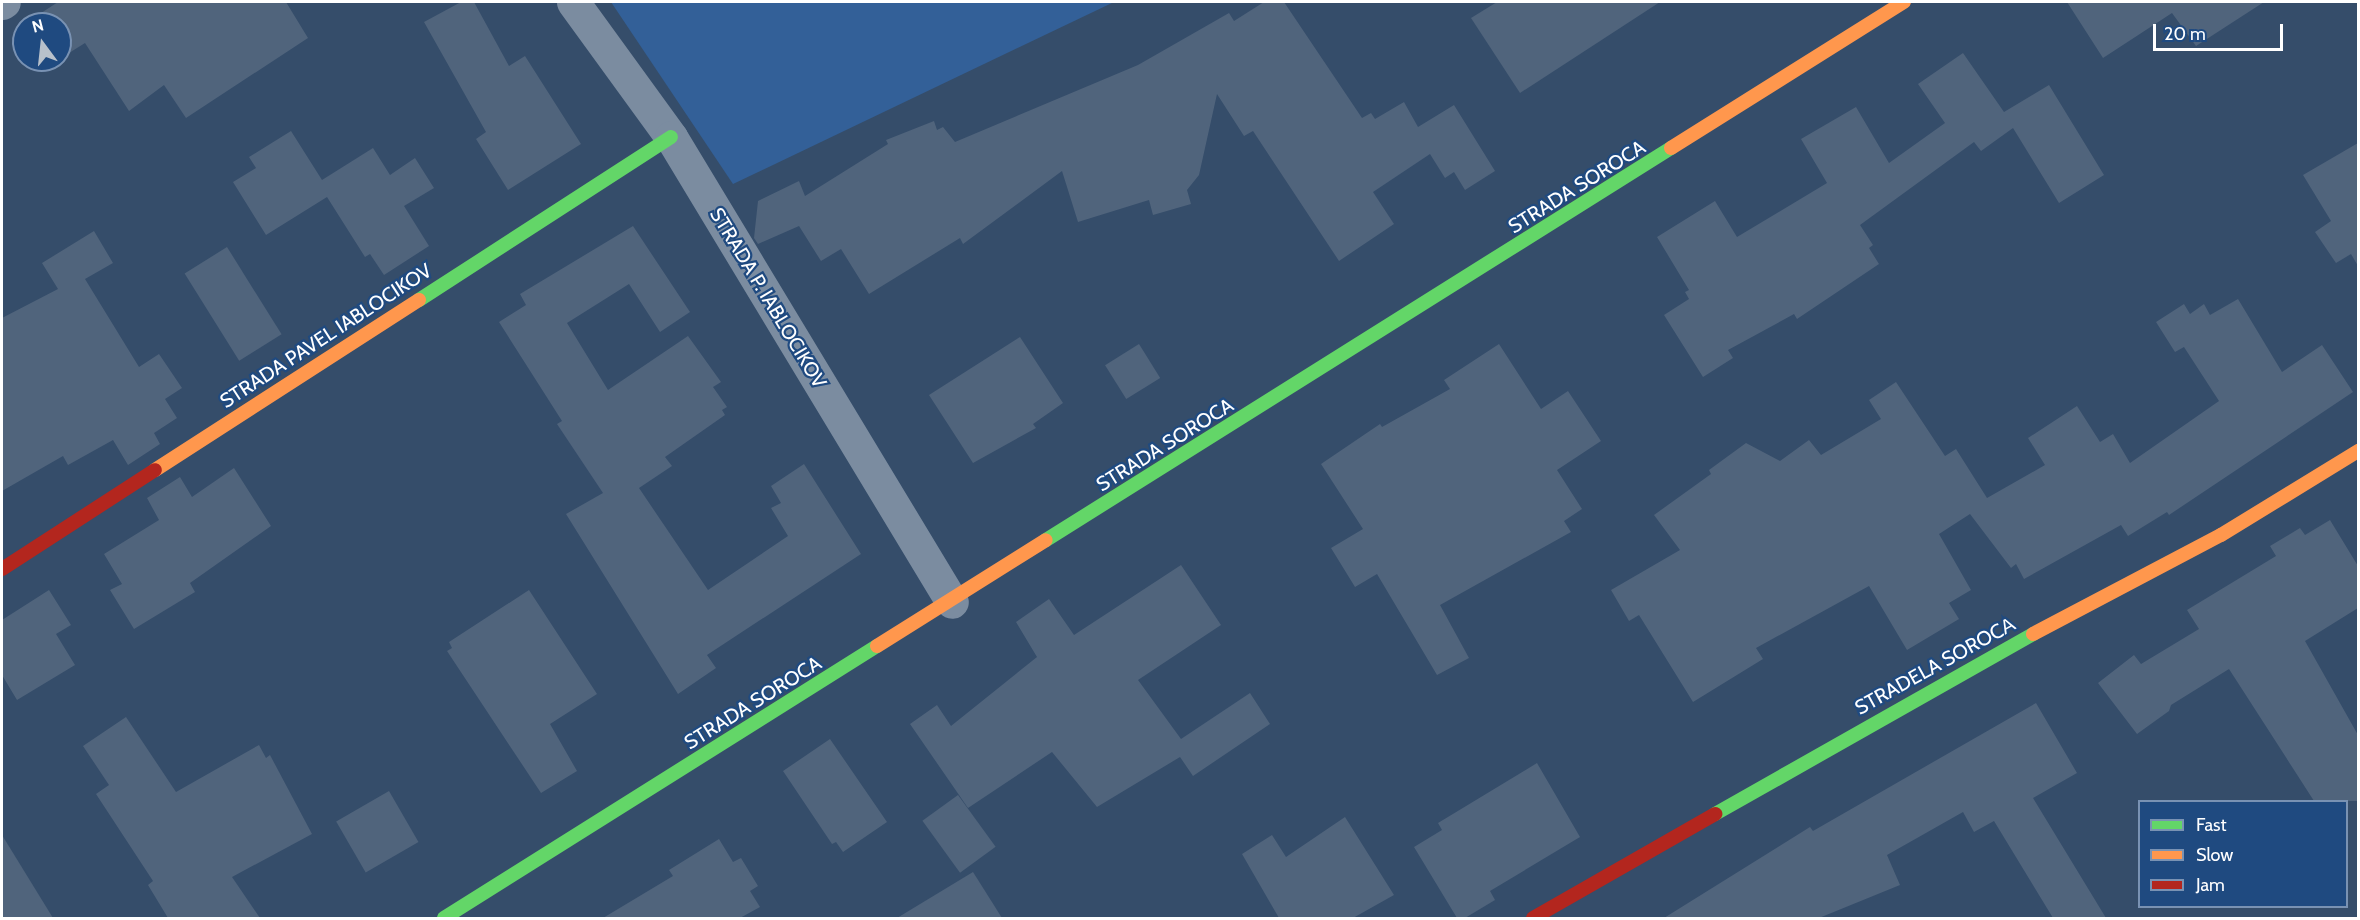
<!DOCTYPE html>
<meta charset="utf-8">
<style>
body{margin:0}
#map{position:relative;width:2360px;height:920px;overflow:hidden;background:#354d6a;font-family:Cabin,sans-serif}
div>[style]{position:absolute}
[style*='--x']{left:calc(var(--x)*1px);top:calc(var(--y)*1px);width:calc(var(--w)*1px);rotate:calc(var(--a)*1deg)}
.green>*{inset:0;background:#336098}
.building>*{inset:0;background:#50647c;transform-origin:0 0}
.street>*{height:33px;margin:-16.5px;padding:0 16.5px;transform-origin:16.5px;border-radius:16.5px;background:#7b8ca0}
.fast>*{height:14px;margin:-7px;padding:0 7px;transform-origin:7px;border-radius:7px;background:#63d668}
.slow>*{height:14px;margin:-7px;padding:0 7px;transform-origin:7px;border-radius:7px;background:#ff974d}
.jam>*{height:14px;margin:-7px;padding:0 7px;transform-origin:7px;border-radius:7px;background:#b3261e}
span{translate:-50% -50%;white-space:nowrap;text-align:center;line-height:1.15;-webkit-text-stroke:4.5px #1f4a80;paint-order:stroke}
.street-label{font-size:20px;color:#fff}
.frame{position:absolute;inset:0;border:3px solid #fff;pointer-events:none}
.legend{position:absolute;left:2138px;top:800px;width:210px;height:108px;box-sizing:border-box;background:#1f4a80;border:2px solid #7992b3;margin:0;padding:8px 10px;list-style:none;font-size:18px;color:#fff}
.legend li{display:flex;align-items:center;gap:12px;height:30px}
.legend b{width:30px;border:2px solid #7992b3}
.north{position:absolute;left:12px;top:12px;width:60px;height:60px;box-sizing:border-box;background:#1f4a80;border:2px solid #7992b3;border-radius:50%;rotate:345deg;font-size:16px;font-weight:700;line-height:24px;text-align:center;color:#fff}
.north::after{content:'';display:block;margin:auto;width:21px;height:27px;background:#b8c1cb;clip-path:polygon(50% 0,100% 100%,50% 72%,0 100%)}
.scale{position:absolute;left:2153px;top:24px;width:130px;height:27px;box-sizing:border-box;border:3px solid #fff;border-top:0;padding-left:8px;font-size:18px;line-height:21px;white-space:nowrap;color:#fff;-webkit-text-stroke:4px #1f4a80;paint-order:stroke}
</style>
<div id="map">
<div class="green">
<i style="clip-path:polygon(611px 2px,1114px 2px,733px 184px)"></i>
</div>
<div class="building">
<i style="clip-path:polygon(58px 2px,286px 2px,308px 38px,186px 118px,164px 85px,129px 111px,85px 43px,61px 58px,60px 24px,39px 24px,35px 17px)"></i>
<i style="clip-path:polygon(461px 2px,474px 2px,509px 66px,525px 56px,581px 144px,508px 190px,476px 139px,486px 132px,424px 22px)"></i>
<i style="clip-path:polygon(1264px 2px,1284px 2px,1362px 118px,1371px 113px,1375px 119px,1404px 102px,1418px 127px,1454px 105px,1495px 171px,1465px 190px,1454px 172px,1445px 178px,1430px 154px,1373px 192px,1394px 224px,1339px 261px,1253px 131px,1244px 136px,1217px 94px,1199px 175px,1187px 190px,1191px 204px,1153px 215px,1149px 200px,1078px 222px,1062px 171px,963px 244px,960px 238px,869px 294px,841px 249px,821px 261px,799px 226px,758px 244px,754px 238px,758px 201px,799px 181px,805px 196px,888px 144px,886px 140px,934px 121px,937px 130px,943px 127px,955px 142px,1138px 65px,1229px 13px,1234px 21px)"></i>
<i style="clip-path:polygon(1497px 2px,1660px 2px,1520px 93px,1471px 18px)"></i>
<i style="clip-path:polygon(2067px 2px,2264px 2px,2196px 46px,2172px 13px,2103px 58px)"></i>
<i style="clip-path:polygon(1963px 53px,2004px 112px,2049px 85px,2104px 175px,2059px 203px,2013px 128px,1981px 151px,1974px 142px,1860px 225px,1873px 245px,1869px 248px,1879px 264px,1797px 319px,1794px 314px,1728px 350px,1733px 358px,1703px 377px,1664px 315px,1689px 299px,1685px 292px,1689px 290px,1657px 237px,1715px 201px,1737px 237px,1827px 183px,1801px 139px,1856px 107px,1889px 163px,1945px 123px,1918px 84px)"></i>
<i style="clip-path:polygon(291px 131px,322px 180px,373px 148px,390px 175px,415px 158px,434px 188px,404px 206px,429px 246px,384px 275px,370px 254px,365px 257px,327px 197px,266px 235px,233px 182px,256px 168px,249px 157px)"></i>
<i style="clip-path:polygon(2358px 143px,2358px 266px,2351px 254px,2336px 263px,2315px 232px,2331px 221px,2303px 175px)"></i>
<i style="clip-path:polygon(633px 226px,690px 312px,660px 332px,629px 284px,567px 323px,608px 390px,688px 336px,721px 382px,713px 387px,727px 407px,722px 410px,725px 415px,665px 457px,672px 466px,639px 488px,708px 590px,788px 536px,771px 508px,781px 503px,771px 486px,804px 464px,861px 554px,707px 655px,716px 668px,678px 694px,566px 514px,603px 493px,557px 424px,562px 421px,499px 322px,526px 305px,520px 294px)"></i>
<i style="clip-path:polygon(94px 231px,113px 263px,85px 279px,139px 367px,159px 354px,182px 388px,165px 399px,177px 418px,154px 433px,160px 444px,128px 465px,113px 440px,68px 465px,63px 456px,2px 491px,2px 318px,58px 289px,42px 263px)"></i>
<i style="left:227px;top:247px;width:103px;height:50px;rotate:58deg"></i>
<i style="clip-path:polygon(2238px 299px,2282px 372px,2322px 345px,2353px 392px,2169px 515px,2167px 512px,2128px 536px,2121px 525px,2024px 579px,2016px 564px,2011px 568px,1970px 514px,1939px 534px,1971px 590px,1949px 603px,1959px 619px,1907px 650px,1869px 586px,1756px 648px,1763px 659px,1693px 702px,1639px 615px,1629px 621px,1611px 590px,1680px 550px,1654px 515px,1711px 474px,1709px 470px,1746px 443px,1780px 461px,1809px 440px,1821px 455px,1881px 419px,1869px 400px,1896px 382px,1945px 456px,1956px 449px,1987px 498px,2045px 465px,2028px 438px,2077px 406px,2100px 442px,2113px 434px,2130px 463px,2219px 401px,2184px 347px,2175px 352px,2156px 322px,2184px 304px,2190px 314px,2204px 304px,2210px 315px)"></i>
<i style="clip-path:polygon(1020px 337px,1063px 403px,1033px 424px,1036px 428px,973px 463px,929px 395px)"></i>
<i style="left:1139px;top:344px;width:40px;height:40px;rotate:58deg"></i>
<i style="clip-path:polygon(1499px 344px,1541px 409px,1568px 391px,1601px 441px,1557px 470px,1582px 509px,1564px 521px,1571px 532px,1440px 605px,1469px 658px,1437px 675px,1377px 574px,1355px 587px,1331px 548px,1363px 529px,1321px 464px,1380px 424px,1382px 427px,1450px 389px,1444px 380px)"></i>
<i style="clip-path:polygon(234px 468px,271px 526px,190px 583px,195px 592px,134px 629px,110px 590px,122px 584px,104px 554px,159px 520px,147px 498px,180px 477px,192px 497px)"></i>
<i style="clip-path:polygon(2330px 520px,2358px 566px,2358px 608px,2305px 641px,2358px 735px,2358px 801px,2314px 801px,2229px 669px,2171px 705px,2169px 711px,2137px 734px,2098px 683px,2134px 655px,2141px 664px,2199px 629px,2187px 610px,2276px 556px,2270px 546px,2300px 528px,2305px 535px)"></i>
<i style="clip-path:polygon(1181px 565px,1221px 625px,1138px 680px,1181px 739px,1250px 693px,1270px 724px,1193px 776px,1180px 757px,1097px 807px,1052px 752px,968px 808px,910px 724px,937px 705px,951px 726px,1037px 657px,1016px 622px,1049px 599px,1074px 635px)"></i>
<i style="clip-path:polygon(49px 590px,71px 625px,56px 634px,75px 665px,17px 700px,2px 675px,2px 620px)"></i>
<i style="clip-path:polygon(529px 590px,597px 694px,550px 724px,577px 771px,541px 793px,447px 651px,452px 648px,449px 642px)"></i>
<i style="clip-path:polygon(2036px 703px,2077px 773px,2033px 798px,2106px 918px,2053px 918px,1994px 821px,1974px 832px,1963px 812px,1887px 855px,1900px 885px,1819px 918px,1664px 918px,1810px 827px,1813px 831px)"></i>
<i style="clip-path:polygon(126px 717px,176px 792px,259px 745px,266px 758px,270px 755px,312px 834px,232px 877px,260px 918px,168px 918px,148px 885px,153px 881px,96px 794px,109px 785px,83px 746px)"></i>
<i style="clip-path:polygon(830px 739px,887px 822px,843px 852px,836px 842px,832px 844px,783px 771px)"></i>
<i style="clip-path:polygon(1537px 763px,1580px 837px,1490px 891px,1495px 900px,1465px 918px,1457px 918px,1414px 847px,1442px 830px,1438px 823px)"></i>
<i style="left:389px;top:791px;width:59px;height:61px;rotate:60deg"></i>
<i style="left:958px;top:795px;width:64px;height:44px;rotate:54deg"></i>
<i style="clip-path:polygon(1345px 817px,1394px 895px,1353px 918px,1279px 918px,1242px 854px,1272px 835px,1286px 857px)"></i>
<i style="clip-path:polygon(2px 835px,53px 918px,2px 918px)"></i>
<i style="clip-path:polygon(719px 839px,733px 862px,741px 858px,758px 886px,750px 891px,760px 907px,740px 918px,603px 918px,673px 876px,669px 870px)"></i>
<i style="clip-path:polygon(973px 872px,1002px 918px,897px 918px)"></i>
</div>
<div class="street">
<i style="--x:573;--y:2;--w:167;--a:54"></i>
<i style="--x:671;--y:137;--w:543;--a:58.86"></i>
<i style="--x:2;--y:3;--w:2;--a:-27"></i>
</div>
<div class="fast">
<i style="--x:419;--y:300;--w:300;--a:-32.9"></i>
<i style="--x:1046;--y:540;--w:738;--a:-32.1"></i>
<i style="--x:1715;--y:814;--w:365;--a:-29.5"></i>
<i style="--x:444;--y:918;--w:511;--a:-32.14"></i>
</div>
<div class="slow">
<i style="--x:1671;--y:148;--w:275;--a:-32.1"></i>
<i style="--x:155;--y:470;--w:314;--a:-32.8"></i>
<i style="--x:2033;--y:634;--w:212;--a:-27.8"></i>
<i style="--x:2221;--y:535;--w:161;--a:-31.5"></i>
<i style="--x:877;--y:646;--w:199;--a:-32.1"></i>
</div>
<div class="jam">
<i style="--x:2;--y:569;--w:182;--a:-32.9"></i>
<i style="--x:1533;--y:918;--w:210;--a:-29.7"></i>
</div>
<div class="street-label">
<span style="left:1577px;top:187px;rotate:-32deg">STRADA SOROCA</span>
<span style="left:768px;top:298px;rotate:59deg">STRADA P. IABLOCIKOV</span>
<span style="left:326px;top:336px;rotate:-33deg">STRADA PAVEL IABLOCIKOV</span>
<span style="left:1165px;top:445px;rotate:-32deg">STRADA SOROCA</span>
<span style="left:1935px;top:666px;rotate:-29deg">STRADELA SOROCА</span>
<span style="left:753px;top:703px;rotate:-32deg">STRADA SOROCA</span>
</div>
<div class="frame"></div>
<ul class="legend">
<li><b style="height:8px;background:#63d668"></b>Fast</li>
<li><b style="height:8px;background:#ff974d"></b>Slow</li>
<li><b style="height:8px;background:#b3261e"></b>Jam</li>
</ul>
<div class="north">N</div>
<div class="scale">20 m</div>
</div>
